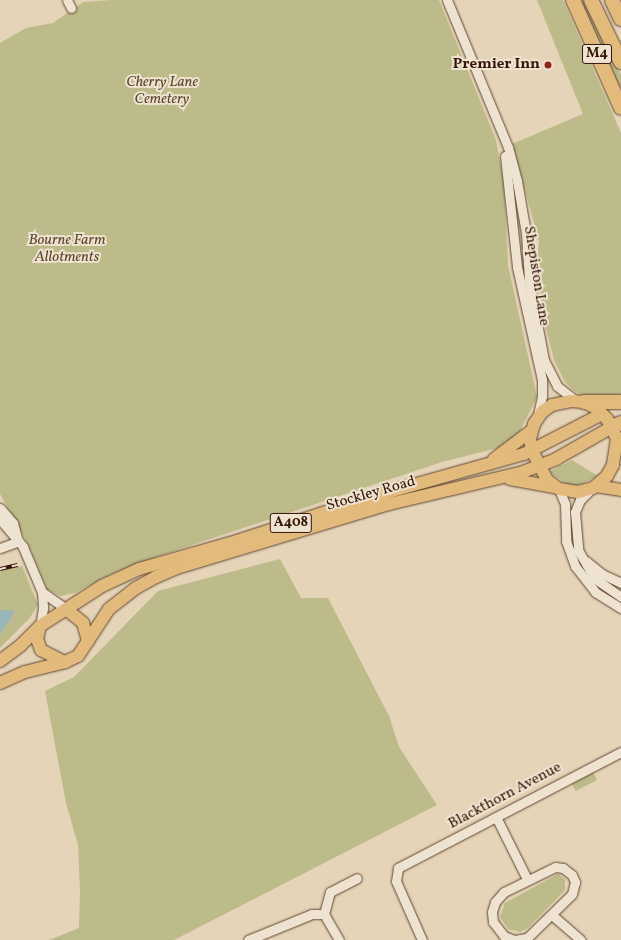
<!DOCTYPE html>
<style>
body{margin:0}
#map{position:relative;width:621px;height:940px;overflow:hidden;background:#e5d4b7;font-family:Vollkorn,serif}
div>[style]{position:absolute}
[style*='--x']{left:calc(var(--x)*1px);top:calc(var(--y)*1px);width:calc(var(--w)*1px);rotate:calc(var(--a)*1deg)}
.green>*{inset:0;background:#bcbb89;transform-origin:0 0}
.water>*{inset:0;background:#98b7b6}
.roads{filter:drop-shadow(0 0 1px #624533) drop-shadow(0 0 1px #624533)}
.minor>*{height:9px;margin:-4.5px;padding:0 4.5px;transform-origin:4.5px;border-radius:4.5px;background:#eee3d0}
.major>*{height:12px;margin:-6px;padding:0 6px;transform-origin:6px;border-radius:6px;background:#e2ba7c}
.highway>*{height:14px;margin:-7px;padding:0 7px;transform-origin:7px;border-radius:7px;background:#e2ba7c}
.rail>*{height:3.5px;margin-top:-1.75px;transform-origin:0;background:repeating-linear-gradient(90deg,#eee3d0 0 6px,#361507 0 12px);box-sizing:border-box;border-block:1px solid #361507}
.dots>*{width:11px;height:11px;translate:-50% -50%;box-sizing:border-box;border:2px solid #eee3d0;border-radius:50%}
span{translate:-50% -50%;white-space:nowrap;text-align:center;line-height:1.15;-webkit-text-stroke:4px #eee3d0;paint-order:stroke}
.shield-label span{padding:1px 3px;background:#eee3d0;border:1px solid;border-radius:3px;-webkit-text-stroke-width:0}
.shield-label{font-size:14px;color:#361507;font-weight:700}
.poi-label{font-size:15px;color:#361507;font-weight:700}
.right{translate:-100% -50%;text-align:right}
.park-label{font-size:15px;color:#5e472e;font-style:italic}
.street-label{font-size:15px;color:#361507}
</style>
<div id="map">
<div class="green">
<i style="clip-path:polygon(112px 0,439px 0,496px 140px,504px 184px,508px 265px,537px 397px,518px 435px,502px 447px,442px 462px,159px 556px,109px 575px,75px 593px,60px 596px,47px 589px,29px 546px,0 494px,0 43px,26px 28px,53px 23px,83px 2px)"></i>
<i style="clip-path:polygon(537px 0,563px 0,621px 133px,621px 394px,616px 397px,589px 398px,574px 391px,565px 382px,554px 360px,544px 320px,537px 263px,539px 241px,512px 144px,583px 114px)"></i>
<i style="clip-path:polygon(581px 0,585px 0,621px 75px,621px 93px)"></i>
<i style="clip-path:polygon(572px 460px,598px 476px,579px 485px,568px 485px,549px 472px)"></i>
<i style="clip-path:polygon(280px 559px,301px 598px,328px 598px,389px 716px,399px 747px,437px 805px,174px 940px,49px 940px,79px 928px,80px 892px,78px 845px,66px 803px,45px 691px,74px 677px,158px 591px)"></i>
<i style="clip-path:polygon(22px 566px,38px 605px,29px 619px,0 648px,0 634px,14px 613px,0 610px,0 571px)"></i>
<i style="left:593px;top:772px;width:9px;height:24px;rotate:63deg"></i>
<i style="clip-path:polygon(558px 874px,565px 879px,565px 890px,528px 928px,520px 932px,508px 929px,500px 917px,505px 903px)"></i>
</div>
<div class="water">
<i style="clip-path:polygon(0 610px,12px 610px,14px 613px,0 634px)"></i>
</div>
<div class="roads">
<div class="minor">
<i style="--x:67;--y:0;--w:9;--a:63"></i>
<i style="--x:447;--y:0;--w:159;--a:67.5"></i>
<i style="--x:508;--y:147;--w:35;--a:75"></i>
<i style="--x:517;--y:181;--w:53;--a:80.2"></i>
<i style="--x:526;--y:233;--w:47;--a:86.3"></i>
<i style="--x:529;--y:280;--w:81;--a:79.4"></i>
<i style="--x:544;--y:360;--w:29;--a:63"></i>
<i style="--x:557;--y:386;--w:24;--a:38"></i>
<i style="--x:505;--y:156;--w:112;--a:83.8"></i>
<i style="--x:517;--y:267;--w:116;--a:77.5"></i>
<i style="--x:542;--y:380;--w:16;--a:90"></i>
<i style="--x:542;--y:396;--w:24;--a:102"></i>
<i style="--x:559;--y:489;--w:16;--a:68"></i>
<i style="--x:565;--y:504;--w:37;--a:88"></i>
<i style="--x:566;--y:541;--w:27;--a:70"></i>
<i style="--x:575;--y:566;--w:33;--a:52"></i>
<i style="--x:595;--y:592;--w:31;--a:32"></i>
<i style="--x:591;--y:489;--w:16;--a:135"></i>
<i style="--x:580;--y:500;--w:13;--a:113"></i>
<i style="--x:575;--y:512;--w:38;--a:85"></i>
<i style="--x:578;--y:550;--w:32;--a:60"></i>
<i style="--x:594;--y:578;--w:33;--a:35"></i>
<i style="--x:0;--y:508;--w:20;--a:49"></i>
<i style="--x:13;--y:523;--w:16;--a:75"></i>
<i style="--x:4;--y:514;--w:10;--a:90"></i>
<i style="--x:4;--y:524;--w:30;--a:50"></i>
<i style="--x:23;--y:547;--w:49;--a:67.1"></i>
<i style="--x:42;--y:592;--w:16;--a:86"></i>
<i style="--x:43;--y:608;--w:18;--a:99"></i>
<i style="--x:0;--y:548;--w:20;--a:-20"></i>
<i style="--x:586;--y:561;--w:21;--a:39"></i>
<i style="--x:602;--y:574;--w:21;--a:25"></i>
<i style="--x:42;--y:592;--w:29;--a:35"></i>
<i style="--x:496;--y:817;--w:69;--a:63.4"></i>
<i style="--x:555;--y:867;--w:8;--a:7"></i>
<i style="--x:563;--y:868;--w:11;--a:38"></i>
<i style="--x:572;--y:875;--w:8;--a:67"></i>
<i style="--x:575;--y:882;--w:12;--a:104"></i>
<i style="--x:572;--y:894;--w:63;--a:135.6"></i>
<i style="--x:527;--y:938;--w:13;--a:171"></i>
<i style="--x:514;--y:940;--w:11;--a:-158"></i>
<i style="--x:504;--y:936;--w:18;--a:-128"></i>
<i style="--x:493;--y:922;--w:10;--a:-96"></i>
<i style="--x:492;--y:912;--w:10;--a:-73"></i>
<i style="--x:495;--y:902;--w:13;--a:-48"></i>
<i style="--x:504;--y:892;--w:57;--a:-26.1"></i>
<i style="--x:324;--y:914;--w:23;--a:-75"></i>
<i style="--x:330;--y:892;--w:30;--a:-27"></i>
<i style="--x:324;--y:914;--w:30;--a:60"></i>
<i style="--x:552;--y:915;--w:38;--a:41"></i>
<i style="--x:248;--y:940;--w:69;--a:-22.1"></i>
<i style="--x:312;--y:914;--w:12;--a:0"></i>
<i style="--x:422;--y:940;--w:64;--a:-113.8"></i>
<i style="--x:396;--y:881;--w:13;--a:-81"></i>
<i style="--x:398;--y:868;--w:251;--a:-27.5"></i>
</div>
<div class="major">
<i style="--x:571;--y:401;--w:13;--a:4"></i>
<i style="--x:584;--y:402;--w:13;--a:27"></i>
<i style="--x:596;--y:408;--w:16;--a:45"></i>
<i style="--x:607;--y:419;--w:22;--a:63"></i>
<i style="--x:617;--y:439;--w:26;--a:99"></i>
<i style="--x:613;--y:465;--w:13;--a:119"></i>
<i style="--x:607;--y:476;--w:18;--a:139"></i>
<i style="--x:593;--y:488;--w:16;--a:165"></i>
<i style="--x:578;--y:492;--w:19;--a:-171"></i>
<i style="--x:559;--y:489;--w:15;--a:-143"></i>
<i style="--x:547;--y:480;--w:33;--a:-117"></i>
<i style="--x:532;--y:451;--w:12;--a:-99"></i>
<i style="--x:530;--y:439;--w:16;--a:-75"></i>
<i style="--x:534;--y:424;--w:14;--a:-56"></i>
<i style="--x:542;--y:412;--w:12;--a:-35"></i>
<i style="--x:552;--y:405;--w:19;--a:-12"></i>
<i style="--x:494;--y:459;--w:46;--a:-37.1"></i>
<i style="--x:510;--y:479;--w:45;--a:10.3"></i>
<i style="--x:596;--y:486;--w:25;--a:9"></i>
<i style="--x:66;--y:609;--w:22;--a:39"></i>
<i style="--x:83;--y:623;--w:19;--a:74"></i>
<i style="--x:40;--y:626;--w:13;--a:103"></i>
<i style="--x:37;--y:639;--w:12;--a:70"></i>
<i style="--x:41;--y:650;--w:27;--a:27"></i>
<i style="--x:0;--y:661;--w:26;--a:-37"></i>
<i style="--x:21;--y:645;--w:27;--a:-45"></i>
<i style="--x:40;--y:626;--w:74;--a:-32.8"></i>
<i style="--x:102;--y:586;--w:41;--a:-24.7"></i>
<i style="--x:139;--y:569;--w:102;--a:-15.9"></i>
<i style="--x:237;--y:541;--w:156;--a:-18"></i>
<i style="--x:385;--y:493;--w:144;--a:-15.7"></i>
<i style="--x:524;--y:454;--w:88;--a:-27.1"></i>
<i style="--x:0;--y:683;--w:27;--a:-24"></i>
<i style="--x:25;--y:672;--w:41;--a:-14"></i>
<i style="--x:65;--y:662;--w:14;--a:-25"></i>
<i style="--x:78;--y:656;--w:56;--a:-56.6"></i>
<i style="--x:109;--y:609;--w:34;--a:-38"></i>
<i style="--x:136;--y:588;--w:23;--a:-29"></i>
<i style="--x:156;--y:577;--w:26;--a:-23"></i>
<i style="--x:180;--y:567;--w:218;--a:-16.8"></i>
<i style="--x:389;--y:504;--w:135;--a:-13.3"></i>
<i style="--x:520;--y:473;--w:39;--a:-21"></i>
<i style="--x:556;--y:459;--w:64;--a:-29.7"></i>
</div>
<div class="highway">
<i style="--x:573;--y:0;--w:118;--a:66"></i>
<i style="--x:591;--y:0;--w:69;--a:64.2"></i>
<i style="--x:612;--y:0;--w:21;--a:65"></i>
<i style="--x:584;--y:402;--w:37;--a:0"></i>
<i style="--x:612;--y:427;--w:10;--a:-24"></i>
<i style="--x:617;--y:445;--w:6;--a:-51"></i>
</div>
</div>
<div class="rail">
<i style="--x:0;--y:569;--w:18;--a:-13"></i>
</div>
<div class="dots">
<i style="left:548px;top:65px;background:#8f2418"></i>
</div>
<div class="shield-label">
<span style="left:597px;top:54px">M4</span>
<span style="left:291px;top:523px">A408</span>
</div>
<div class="poi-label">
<span class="right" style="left:540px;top:65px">Premier Inn</span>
</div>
<div class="park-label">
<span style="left:162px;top:91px">Cherry Lane<br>Cemetery</span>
<span style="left:67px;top:249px">Bourne Farm<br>Allotments</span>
</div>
<div class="street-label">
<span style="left:536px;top:276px;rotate:81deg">Shepiston Lane</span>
<span style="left:371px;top:494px;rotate:-16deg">Stockley Road</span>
<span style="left:505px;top:796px;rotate:-28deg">Blackthorn Avenue</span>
</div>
</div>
